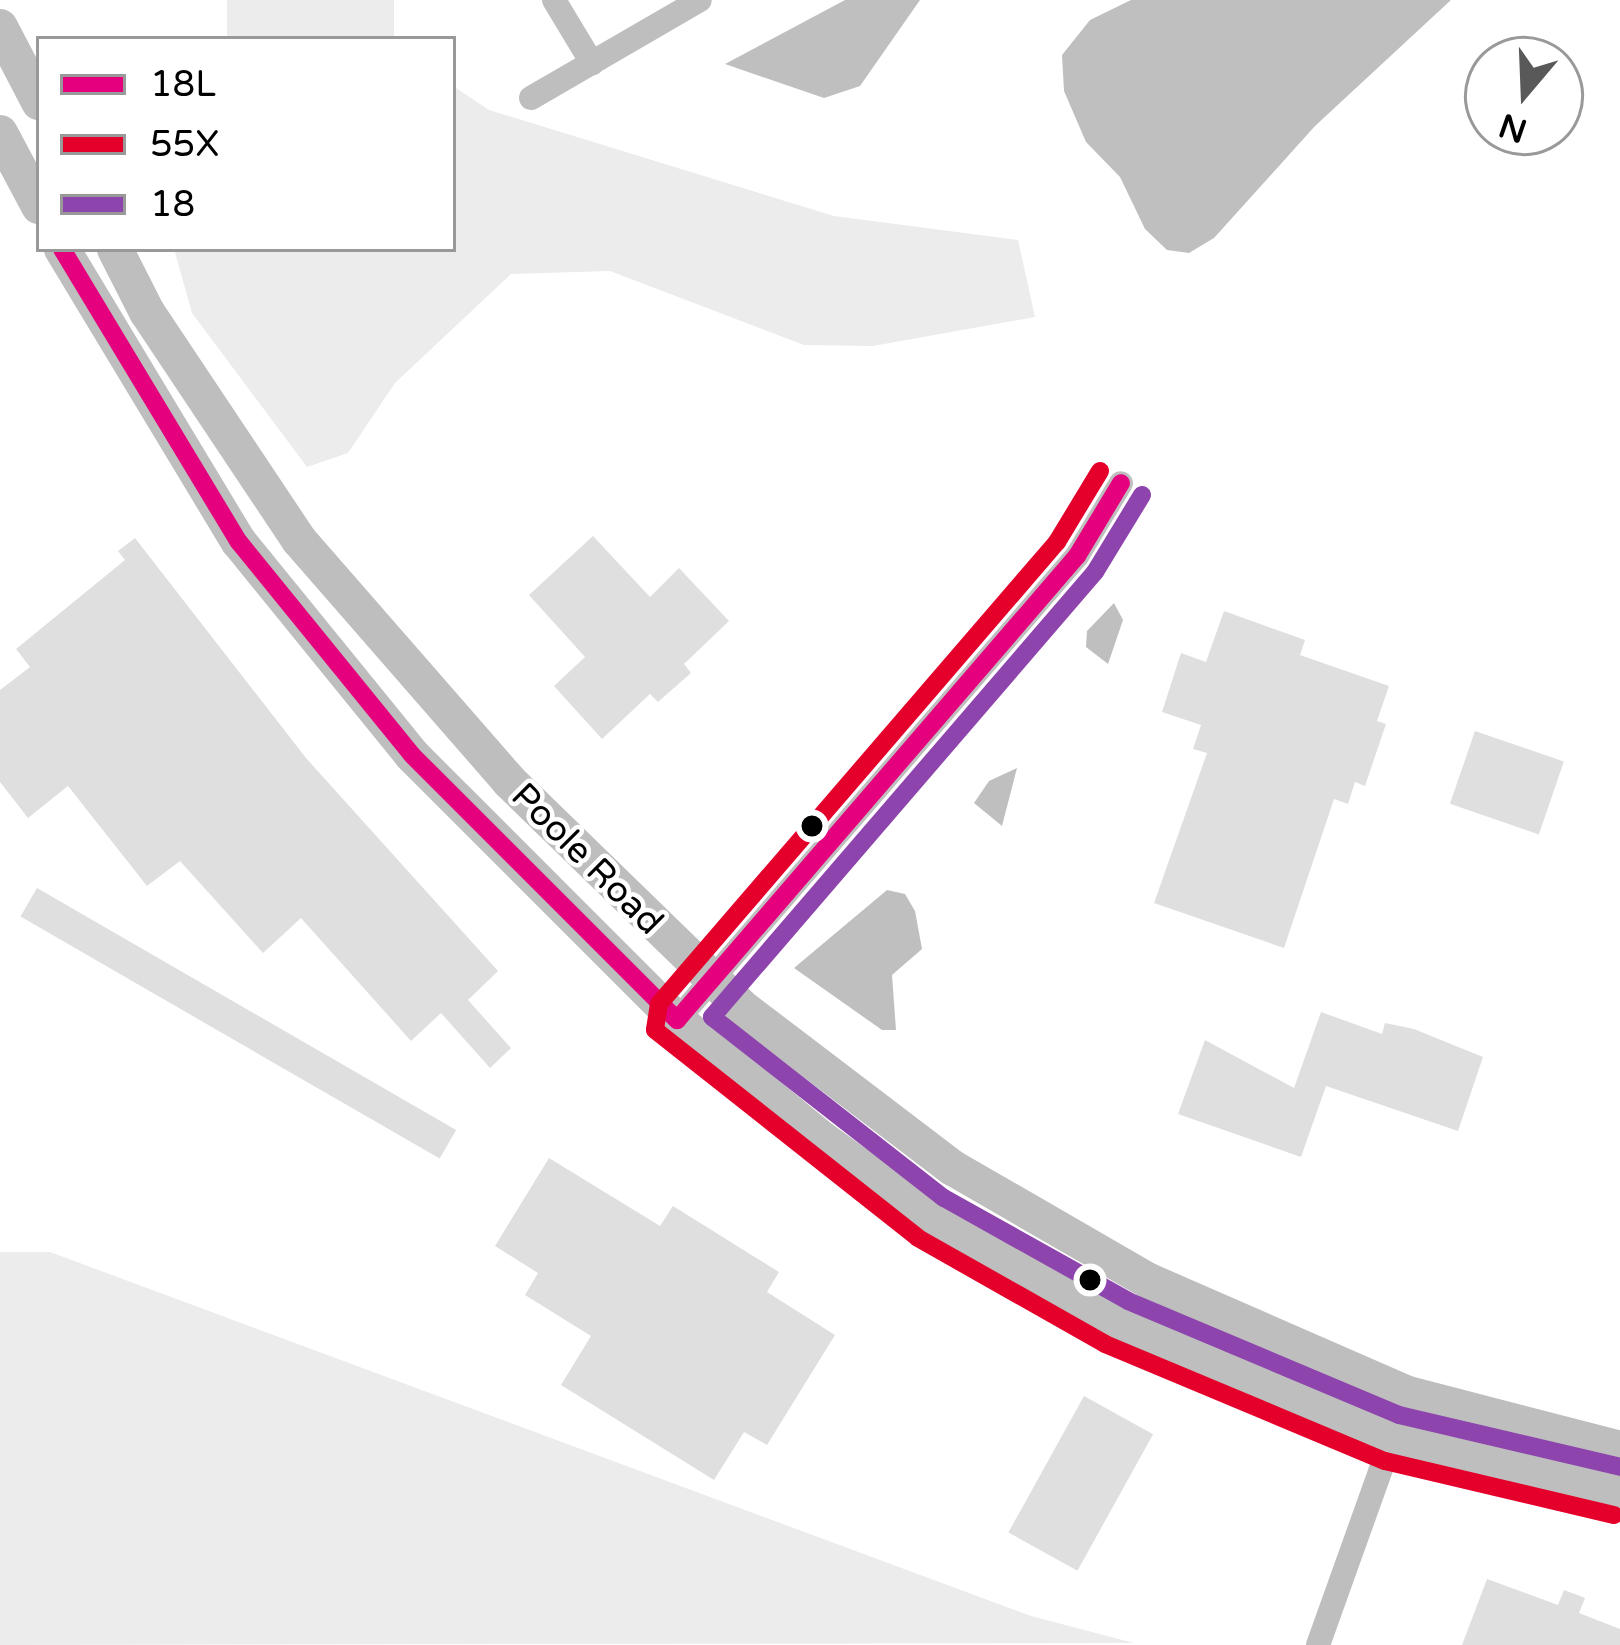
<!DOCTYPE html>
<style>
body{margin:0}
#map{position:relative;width:1620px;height:1645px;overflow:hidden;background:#fff;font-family:"Varela Round",sans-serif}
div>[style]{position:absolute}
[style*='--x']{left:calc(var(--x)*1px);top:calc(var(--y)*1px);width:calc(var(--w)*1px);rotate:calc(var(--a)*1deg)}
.green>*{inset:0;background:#ececec;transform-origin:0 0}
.water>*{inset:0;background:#bfbfbf}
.building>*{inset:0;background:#dfdfdf;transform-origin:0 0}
.street>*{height:24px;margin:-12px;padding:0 12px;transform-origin:12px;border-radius:12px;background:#bebebe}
.primary>*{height:36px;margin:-18px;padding:0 18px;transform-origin:18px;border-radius:18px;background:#bebebe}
.bus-1>*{height:18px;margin:-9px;padding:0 9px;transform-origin:9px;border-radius:9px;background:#e5007d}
.bus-2>*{height:18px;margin:-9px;padding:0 9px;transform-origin:9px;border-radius:9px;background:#e4002b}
.bus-3>*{height:18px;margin:-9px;padding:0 9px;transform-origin:9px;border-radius:9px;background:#8e44ad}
.dots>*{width:33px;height:33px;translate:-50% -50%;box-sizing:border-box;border:6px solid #fff;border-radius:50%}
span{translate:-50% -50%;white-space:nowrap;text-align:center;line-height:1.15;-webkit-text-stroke:9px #fff;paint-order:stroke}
.street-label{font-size:36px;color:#000}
.legend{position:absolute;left:36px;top:36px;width:420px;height:216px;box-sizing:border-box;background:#fff;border:3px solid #999;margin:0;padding:15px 21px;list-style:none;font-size:36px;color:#000}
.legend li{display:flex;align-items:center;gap:24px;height:60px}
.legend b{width:60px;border:3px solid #999}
.north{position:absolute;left:1464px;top:36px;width:120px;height:120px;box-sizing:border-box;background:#fff;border:3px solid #999;border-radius:50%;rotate:199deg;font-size:33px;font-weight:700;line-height:48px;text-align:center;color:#000}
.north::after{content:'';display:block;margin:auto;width:42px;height:54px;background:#595959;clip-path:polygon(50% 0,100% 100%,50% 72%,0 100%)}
</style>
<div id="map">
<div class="green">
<i style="left:227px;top:0;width:167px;height:40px"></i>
<i style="clip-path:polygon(453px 86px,489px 110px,834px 216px,1018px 240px,1035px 317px,873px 346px,804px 345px,610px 271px,511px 274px,395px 383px,348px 453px,307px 467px,192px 313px,174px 249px,453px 249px)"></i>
<i style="clip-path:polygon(0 1252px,50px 1252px,1031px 1616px,1134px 1643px,0 1645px)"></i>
</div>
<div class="water">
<i style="clip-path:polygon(845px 0,920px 0,860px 86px,824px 98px,725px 64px)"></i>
<i style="clip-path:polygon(1131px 0,1451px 0,1315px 126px,1214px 238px,1189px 253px,1167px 250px,1145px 229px,1120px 177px,1086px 142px,1064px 91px,1062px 55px,1090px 20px)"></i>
<i style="clip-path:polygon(1114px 603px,1123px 620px,1108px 664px,1086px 647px,1087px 631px)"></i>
<i style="clip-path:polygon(1017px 768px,1002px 826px,974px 803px,989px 781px)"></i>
<i style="clip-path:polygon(887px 890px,905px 894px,915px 911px,922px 949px,892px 975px,896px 1030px,882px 1030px,794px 968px)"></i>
</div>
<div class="building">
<i style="clip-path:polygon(593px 536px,650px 597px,679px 568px,729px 621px,684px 664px,691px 673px,658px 702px,650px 694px,602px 739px,554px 686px,585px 657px,529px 595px)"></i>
<i style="clip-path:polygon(135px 538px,306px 758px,498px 971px,468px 1000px,511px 1048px,490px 1068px,441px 1013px,411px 1041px,301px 918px,263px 953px,180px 861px,147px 886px,68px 786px,28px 818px,0 782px,0 690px,30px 667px,16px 649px,125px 560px,118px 551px)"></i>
<i style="clip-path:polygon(1224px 611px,1305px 640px,1300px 655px,1389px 686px,1377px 721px,1386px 724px,1365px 786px,1355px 782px,1348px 804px,1334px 799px,1284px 948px,1154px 903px,1207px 753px,1193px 749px,1201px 725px,1162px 712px,1181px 653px,1206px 662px)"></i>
<i style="left:1475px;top:731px;width:94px;height:77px;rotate:19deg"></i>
<i style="left:37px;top:888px;width:484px;height:33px;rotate:30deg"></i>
<i style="clip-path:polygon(1321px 1012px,1382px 1034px,1385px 1023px,1414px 1029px,1483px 1057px,1458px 1131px,1326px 1086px,1301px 1157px,1178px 1114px,1205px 1040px,1294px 1088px)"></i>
<i style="clip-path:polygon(549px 1158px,660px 1226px,673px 1206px,779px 1272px,767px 1292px,835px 1335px,767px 1445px,744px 1432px,714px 1480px,561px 1385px,591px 1336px,525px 1295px,538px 1273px,495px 1246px)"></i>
<i style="left:1084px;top:1396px;width:79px;height:156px;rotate:29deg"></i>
<i style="clip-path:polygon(1487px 1579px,1558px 1605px,1564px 1590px,1585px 1598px,1579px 1613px,1620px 1629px,1620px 1645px,1462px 1645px)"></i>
</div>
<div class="street">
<i style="--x:554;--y:0;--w:74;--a:58.9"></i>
<i style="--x:531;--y:98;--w:195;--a:-30.1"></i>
<i style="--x:677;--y:1020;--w:613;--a:-49.24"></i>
<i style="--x:1077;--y:556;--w:85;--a:-58.9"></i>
<i style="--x:1318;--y:1645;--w:267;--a:-70.3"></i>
</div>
<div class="primary">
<i style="--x:0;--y:27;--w:85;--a:62.5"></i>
<i style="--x:0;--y:133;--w:83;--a:61.9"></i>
<i style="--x:62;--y:249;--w:342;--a:58.9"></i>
<i style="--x:239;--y:542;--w:274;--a:50.9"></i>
<i style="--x:412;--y:755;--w:375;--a:45"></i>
<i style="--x:677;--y:1020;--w:188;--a:39.4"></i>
<i style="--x:822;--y:1139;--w:135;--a:35.9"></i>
<i style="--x:931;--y:1218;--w:214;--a:29.4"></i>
<i style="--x:1117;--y:1323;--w:298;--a:22.7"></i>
<i style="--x:1392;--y:1438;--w:234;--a:13.3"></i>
<i style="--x:115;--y:249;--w:71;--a:63.1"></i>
<i style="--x:147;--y:312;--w:274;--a:56.3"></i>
<i style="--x:299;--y:540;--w:320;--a:48.9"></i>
<i style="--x:509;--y:781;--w:322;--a:44.2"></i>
<i style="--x:740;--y:1006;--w:268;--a:37.3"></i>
<i style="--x:953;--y:1168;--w:226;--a:30"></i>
<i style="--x:1149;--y:1281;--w:283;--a:23.6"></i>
<i style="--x:1408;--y:1394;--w:219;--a:14.5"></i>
</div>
<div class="bus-1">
<i style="--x:62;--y:249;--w:342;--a:58.9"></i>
<i style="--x:239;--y:542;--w:274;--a:50.9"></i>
<i style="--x:412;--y:755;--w:375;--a:45"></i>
<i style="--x:677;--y:1020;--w:613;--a:-49.24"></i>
<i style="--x:1077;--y:556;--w:85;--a:-58.9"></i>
</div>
<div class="bus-2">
<i style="--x:1100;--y:471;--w:83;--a:121.2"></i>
<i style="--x:1057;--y:542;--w:610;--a:130.74"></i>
<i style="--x:659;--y:1004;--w:26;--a:99"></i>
<i style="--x:655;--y:1030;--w:335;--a:38.3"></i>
<i style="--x:918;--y:1238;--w:215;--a:29.5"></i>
<i style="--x:1105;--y:1344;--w:303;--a:22.7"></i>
<i style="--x:1385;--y:1461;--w:235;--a:13.3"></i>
</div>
<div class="bus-3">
<i style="--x:1142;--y:495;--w:90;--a:121.4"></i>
<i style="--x:1095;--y:572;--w:587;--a:130.72"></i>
<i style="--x:712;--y:1017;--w:294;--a:38"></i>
<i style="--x:944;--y:1198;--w:211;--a:29.2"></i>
<i style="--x:1128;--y:1301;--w:294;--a:22.8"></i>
<i style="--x:1399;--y:1415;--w:227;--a:13.2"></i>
</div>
<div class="dots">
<i style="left:812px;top:826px;background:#000"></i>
<i style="left:1090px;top:1280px;background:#000"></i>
</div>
<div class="street-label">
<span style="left:587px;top:859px;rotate:45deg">Poole Road</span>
</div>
<ul class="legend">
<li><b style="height:15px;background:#e5007d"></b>18L</li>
<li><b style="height:15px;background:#e4002b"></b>55X</li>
<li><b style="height:15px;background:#8e44ad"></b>18</li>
</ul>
<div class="north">N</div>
</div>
